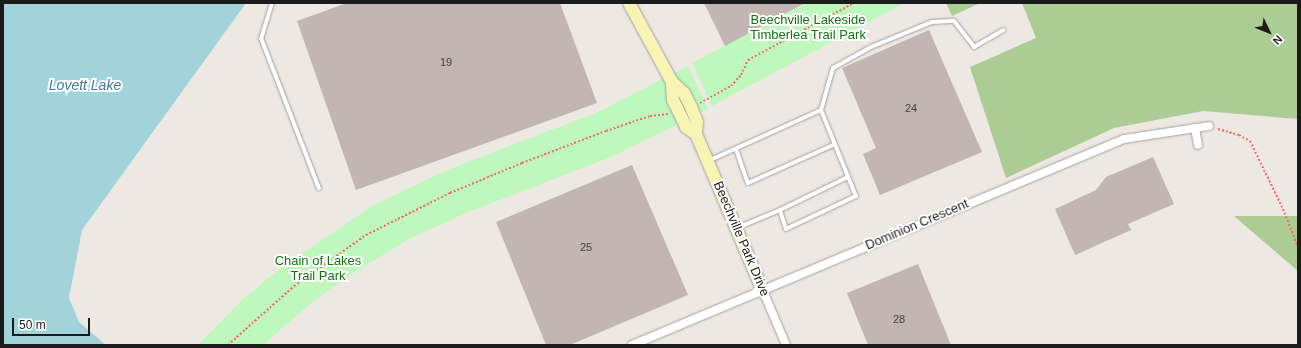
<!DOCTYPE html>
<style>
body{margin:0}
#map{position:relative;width:1301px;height:348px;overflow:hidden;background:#ede8e1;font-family:Helvetica,sans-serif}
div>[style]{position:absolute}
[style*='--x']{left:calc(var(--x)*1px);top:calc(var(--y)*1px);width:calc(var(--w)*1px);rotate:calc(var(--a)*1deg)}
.forest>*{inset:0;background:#accc96}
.park>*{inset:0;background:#bff8bd}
.water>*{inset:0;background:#a2d3da}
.building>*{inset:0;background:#c1b6b1}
.path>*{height:2px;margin-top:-1px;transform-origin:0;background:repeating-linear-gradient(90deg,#f66969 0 2px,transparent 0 4px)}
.roads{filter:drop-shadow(0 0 1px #a2a2a2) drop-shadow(0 0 1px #a2a2a2)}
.lane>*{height:4px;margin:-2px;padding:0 2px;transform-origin:2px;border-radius:2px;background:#fff}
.street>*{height:8px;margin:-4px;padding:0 4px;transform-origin:4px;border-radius:4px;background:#fff}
.secondary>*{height:12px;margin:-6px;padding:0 6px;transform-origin:6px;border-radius:6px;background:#f8f4b4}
span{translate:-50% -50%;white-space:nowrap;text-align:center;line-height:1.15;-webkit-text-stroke:4px #fff;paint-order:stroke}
.number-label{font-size:11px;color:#444240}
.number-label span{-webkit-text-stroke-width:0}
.park-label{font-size:13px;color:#10760d}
.street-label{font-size:13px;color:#1b1b1b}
.water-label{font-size:14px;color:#457899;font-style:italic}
.frame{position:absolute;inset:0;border:4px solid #1b1b1b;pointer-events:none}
.north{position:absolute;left:1249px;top:12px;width:40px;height:40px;-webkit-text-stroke:3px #fff;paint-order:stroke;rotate:133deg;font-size:11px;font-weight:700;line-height:16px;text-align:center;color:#1b1b1b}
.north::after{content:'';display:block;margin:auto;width:14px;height:18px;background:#1b1b1b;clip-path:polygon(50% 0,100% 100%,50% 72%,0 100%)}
.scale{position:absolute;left:12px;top:318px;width:78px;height:18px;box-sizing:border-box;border:2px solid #1b1b1b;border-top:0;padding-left:5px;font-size:12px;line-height:14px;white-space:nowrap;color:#1b1b1b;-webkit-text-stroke:3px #fff;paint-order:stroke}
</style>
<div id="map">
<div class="forest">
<i style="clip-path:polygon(946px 3px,980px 3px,952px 16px)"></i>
<i style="clip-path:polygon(1022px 3px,1298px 3px,1298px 119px,1203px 111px,1114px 128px,1006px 178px,970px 67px,1036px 38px)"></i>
<i style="clip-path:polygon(1234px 216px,1298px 216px,1298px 271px)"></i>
</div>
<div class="park">
<i style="clip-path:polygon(806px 3px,904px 3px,712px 106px,692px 63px)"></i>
<i style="clip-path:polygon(688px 66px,708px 109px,611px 157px,466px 213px,409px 239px,345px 278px,310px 304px,263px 345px,198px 345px,242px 300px,282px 267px,372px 206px,447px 170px,598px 112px)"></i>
</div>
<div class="water">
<i style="clip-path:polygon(3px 3px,246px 3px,82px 230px,69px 298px,79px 322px,106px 345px,3px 345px)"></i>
</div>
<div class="building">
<i style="clip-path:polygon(347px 3px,560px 3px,597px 103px,356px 190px,297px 21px)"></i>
<i style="clip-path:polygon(704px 3px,805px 3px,725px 46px)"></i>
<i style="clip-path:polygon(929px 30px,982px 152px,880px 195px,863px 154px,876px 148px,842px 68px)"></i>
<i style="clip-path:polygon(1153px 157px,1174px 204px,1128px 224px,1131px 230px,1075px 255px,1055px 209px,1096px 190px,1106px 177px)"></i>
<i style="clip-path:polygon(632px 165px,688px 295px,570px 345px,546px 345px,496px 222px)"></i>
<i style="clip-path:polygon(918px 264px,951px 345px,868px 345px,847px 293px)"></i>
</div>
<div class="path">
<i style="--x:700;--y:103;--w:35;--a:-29"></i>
<i style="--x:731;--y:86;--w:15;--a:-48"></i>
<i style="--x:741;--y:75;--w:17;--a:-65"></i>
<i style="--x:748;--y:60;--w:120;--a:-28.3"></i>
<i style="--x:1218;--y:129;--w:22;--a:16"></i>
<i style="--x:1239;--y:135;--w:13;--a:29"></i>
<i style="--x:1250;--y:141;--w:76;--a:64.1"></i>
<i style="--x:1283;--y:209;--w:41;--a:68.5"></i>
<i style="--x:228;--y:345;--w:89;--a:-41.8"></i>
<i style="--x:294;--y:286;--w:88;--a:-35.3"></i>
<i style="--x:366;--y:235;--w:94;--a:-26.6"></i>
<i style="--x:450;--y:193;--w:78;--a:-22.6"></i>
<i style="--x:522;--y:163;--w:90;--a:-20.9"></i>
<i style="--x:606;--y:131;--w:46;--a:-18.8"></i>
<i style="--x:650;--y:116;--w:18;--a:-6"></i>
</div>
<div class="roads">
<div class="lane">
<i style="--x:272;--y:3;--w:37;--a:107"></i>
<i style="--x:261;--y:38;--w:161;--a:68.9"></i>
<i style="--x:821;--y:110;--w:44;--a:-74.1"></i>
<i style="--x:833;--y:68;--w:43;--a:-28.9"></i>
<i style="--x:871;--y:47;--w:66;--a:-22.3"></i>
<i style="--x:932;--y:22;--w:22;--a:-3"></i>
<i style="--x:954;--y:21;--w:33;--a:52"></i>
<i style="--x:974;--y:47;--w:34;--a:-30"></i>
<i style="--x:736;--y:149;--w:36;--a:71"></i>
<i style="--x:748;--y:183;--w:95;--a:-24.1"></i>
<i style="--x:708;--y:161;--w:124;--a:-24.3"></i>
<i style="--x:821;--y:110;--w:93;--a:67.9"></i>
<i style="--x:856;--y:196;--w:77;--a:154.8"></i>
<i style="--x:786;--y:229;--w:20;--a:-108"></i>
<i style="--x:780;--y:210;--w:47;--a:157.3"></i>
<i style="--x:780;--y:210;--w:76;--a:-25.9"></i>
</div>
<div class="street">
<i style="--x:1195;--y:128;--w:17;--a:80"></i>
<i style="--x:763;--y:291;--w:59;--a:66.9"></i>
<i style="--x:632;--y:345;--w:533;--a:-22.72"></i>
<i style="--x:1124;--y:139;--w:86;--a:-8.7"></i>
</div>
<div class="secondary">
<i style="--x:629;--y:3;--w:90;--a:61.4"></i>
<i style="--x:672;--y:82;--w:16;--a:43"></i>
<i style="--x:684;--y:93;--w:16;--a:63"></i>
<i style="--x:691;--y:107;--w:16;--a:68"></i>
<i style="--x:697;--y:122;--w:12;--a:95"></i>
<i style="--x:696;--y:134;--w:171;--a:66.9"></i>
<i style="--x:672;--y:82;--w:18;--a:87"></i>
<i style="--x:673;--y:100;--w:30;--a:64"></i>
<i style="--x:686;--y:127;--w:12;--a:35"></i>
</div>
</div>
<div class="number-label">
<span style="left:446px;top:62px">19</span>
<span style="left:911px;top:108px">24</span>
<span style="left:586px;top:247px">25</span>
<span style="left:899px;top:319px">28</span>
</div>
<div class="park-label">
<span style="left:808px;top:28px">Beechville Lakeside<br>Timberlea Trail Park</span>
<span style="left:318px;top:269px">Chain of Lakes<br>Trail Park</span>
</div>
<div class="street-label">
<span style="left:917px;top:225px;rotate:-23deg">Dominion Crescent</span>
<span style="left:741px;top:239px;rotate:67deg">Beechville Park Drive</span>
</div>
<div class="water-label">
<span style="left:85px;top:85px">Lovett Lake</span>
</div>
<div class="frame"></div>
<div class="north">N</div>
<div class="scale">50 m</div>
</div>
